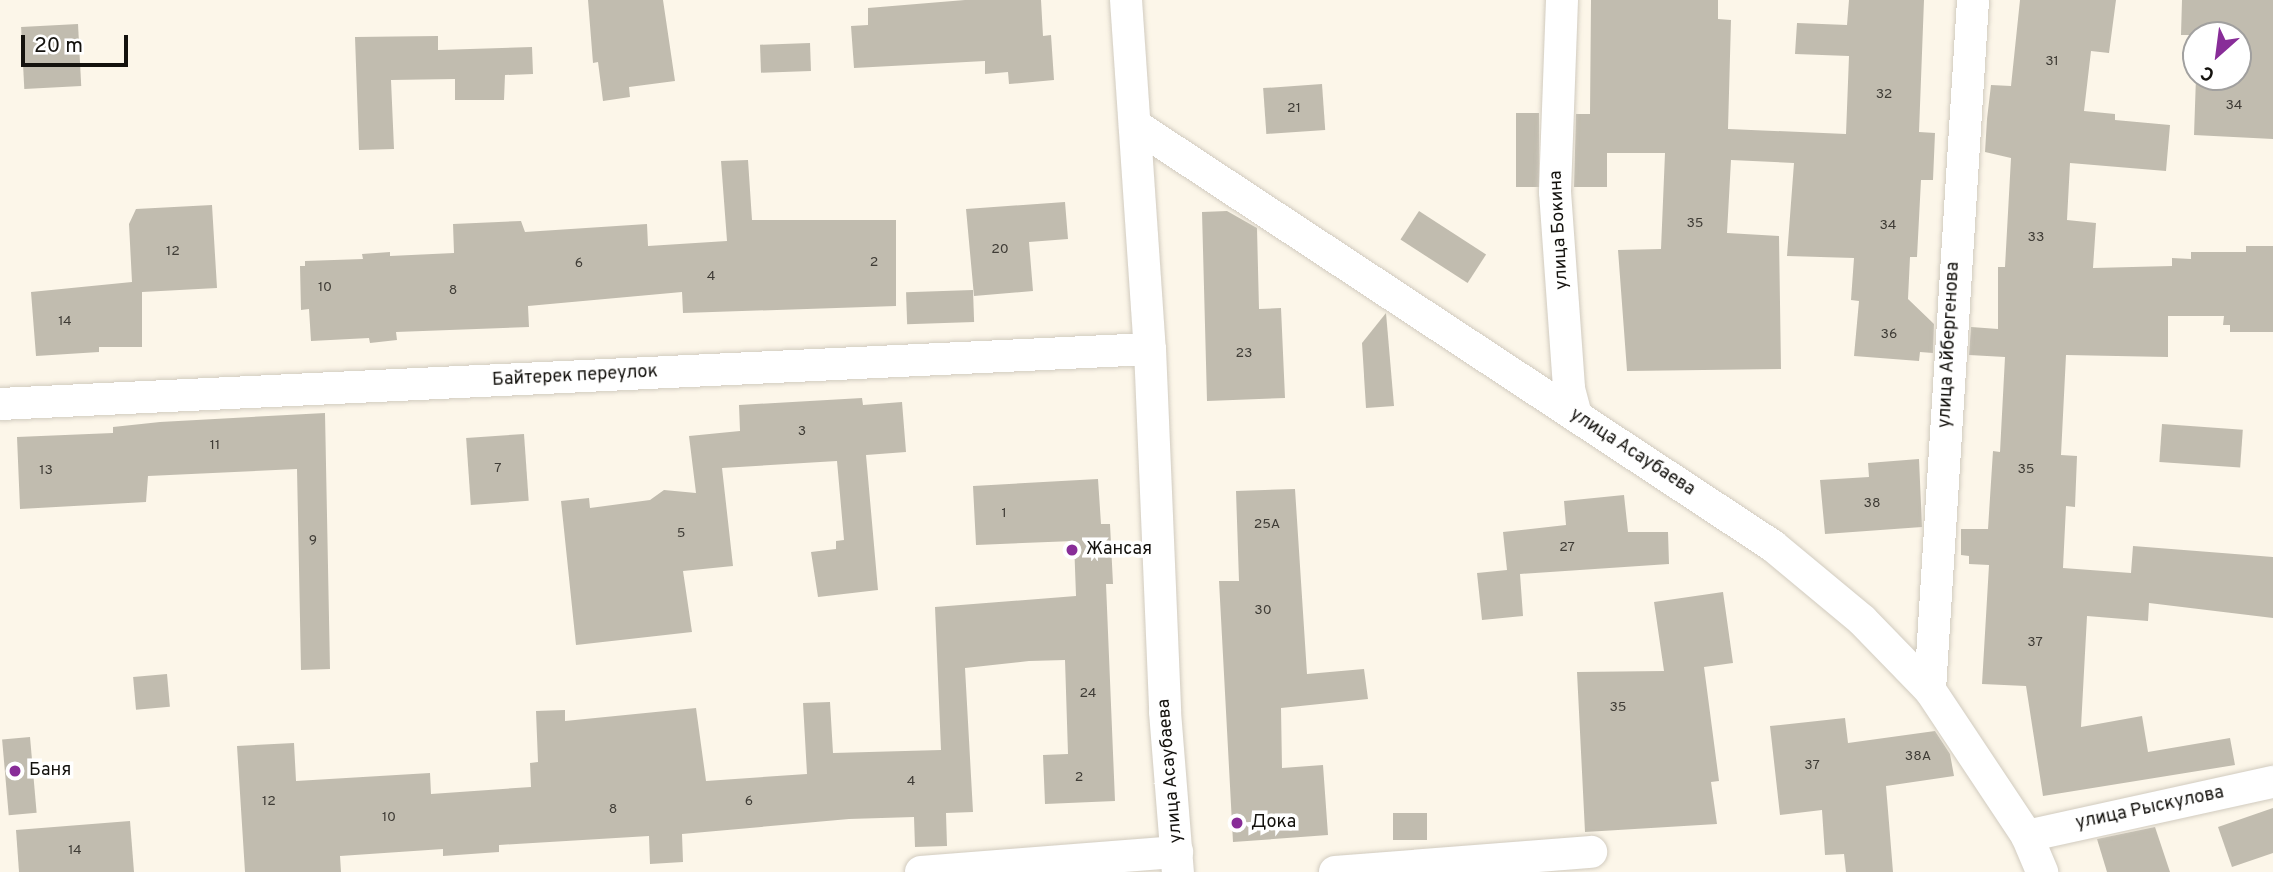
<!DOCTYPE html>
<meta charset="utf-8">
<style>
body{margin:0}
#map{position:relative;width:2273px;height:872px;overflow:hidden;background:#fcf6e9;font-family:Overpass,sans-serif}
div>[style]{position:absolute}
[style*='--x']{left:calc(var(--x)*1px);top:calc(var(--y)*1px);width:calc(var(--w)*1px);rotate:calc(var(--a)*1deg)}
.building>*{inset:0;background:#c1bcaf;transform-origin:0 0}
.roads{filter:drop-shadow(0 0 2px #d1cbbf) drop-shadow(0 0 2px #d1cbbf)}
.minor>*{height:32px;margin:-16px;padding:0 16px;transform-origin:16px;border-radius:16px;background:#fff}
.dots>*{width:19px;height:19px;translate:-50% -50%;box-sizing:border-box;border:4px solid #fff;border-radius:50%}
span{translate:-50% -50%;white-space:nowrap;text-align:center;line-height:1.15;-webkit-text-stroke:7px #fff;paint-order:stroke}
.number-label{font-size:14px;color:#3f3c36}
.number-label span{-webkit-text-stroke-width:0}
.street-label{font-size:18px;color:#14120e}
.poi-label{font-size:18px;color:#14120e}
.left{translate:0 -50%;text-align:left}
.north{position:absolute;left:2182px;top:21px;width:70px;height:70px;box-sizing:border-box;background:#fff;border:2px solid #a1a09f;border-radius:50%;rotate:208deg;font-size:19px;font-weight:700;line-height:28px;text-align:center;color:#14120e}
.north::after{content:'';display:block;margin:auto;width:24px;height:32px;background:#882d98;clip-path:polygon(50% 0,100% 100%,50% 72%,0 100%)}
.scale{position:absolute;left:21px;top:35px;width:107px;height:32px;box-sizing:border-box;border:4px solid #14120e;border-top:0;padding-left:9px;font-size:21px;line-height:24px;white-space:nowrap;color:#14120e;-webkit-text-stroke:5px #fff;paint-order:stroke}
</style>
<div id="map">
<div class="building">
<i style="clip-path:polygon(588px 0,663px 0,675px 81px,629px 87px,630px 97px,603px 101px,598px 62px,593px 63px)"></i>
<i style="clip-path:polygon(965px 0,1041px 0,1043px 36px,1051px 35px,1054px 80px,1009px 84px,1008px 72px,985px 74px,985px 61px,854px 68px,851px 26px,868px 25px,868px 8px)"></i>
<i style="clip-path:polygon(1591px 0,1718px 0,1718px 19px,1731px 20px,1728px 129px,1846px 134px,1849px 56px,1795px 54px,1797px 23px,1847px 25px,1849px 0,1924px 0,1919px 132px,1935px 133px,1933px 180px,1921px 180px,1917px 257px,1910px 257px,1908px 299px,1934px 324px,1933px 353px,1920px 352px,1919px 361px,1854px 356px,1859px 301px,1851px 300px,1854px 258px,1787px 256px,1794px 163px,1731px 160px,1727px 233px,1779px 236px,1781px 369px,1627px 371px,1618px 250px,1661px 249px,1665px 153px,1607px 153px,1607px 187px,1574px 187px,1576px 114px,1590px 114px)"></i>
<i style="clip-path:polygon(2020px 0,2116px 0,2109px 53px,2091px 51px,2084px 111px,2115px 114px,2115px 120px,2170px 125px,2166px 171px,2070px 163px,2067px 220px,2096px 223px,2093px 268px,2172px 266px,2172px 258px,2191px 259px,2191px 252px,2246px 252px,2246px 246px,2273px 246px,2273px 332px,2230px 332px,2230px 325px,2223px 325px,2224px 316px,2168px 316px,2168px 357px,2066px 355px,2061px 455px,2077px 456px,2075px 507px,2066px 506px,2063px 568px,2131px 573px,2133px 546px,2273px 557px,2273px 618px,2149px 603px,2148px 621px,2087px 616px,2081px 727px,2142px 716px,2148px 752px,2230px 738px,2235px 765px,2043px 796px,2026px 686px,1982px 684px,1989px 565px,1969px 564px,1969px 556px,1961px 555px,1961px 529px,1988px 529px,1993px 451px,2000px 452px,2005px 357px,1969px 355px,1971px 327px,1998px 329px,1998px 267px,2005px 267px,2011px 158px,1985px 152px,1987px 119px,1991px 85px,2011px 86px)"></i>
<i style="clip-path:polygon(2182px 0,2273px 0,2273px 139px,2194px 135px,2196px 77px,2238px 77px,2238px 35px,2196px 35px,2196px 62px,2188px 61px,2189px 35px,2181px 35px)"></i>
<i style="left:78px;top:24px;width:62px;height:57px;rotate:87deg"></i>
<i style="clip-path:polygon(438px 36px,438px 50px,532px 47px,533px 74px,505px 75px,504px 100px,455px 100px,455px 79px,391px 80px,394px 149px,359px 150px,355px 37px)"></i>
<i style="left:810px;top:43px;width:28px;height:50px;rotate:88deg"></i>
<i style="left:1322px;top:84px;width:46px;height:59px;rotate:86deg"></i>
<i style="left:1516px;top:113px;width:23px;height:74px"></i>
<i style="clip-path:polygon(748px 160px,752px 220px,896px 220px,896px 306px,683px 313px,682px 292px,528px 306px,529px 327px,396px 332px,397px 340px,370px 343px,369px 338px,311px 341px,309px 309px,301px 310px,300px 266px,305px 266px,305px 261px,363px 259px,362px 254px,390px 252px,390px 256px,454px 253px,453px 224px,521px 221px,525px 232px,647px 224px,648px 246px,727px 241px,721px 161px)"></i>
<i style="clip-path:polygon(1065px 202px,1068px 239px,1029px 242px,1033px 291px,974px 296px,966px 209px)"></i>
<i style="clip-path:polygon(212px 205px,217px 288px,142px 292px,142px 347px,99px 347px,99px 352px,36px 356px,31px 292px,132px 282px,129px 224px,136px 209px)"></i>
<i style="clip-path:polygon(1227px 211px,1257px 228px,1259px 309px,1281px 308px,1285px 398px,1207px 401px,1202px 212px)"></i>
<i style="left:1419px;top:211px;width:80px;height:34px;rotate:33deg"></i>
<i style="left:973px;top:290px;width:32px;height:67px;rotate:88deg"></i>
<i style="clip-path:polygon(1386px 313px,1394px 406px,1366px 408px,1362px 343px)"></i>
<i style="clip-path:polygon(862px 398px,863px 405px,902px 402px,906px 452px,866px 455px,878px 590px,818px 597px,811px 552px,836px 549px,836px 541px,844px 540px,837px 461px,722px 468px,733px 566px,683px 571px,692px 632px,576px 645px,561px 501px,589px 498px,590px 508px,650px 500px,664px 490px,696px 493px,689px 436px,740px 431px,739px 405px)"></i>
<i style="clip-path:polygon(325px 413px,330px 669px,301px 670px,297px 469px,148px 476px,146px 502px,20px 509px,17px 437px,113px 433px,113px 427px,160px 422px)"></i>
<i style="left:2162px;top:424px;width:81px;height:38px;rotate:4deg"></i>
<i style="left:524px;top:434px;width:67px;height:58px;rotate:86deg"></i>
<i style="clip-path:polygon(1919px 459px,1922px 527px,1825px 534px,1820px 480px,1869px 477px,1868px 463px)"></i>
<i style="clip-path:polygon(1098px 479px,1101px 524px,1110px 524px,1113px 584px,1106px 584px,1115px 801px,1045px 804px,1043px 755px,1068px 754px,1065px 660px,1029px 661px,965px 668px,973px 812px,946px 813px,947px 846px,915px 847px,914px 817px,849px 819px,682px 834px,683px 862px,650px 864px,649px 836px,499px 845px,499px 852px,443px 856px,443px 849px,340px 856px,341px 872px,245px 872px,237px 746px,294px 743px,296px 781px,430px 773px,431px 794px,531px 787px,530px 763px,538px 762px,536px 711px,565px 710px,565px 721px,696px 708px,706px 781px,807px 774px,803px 703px,830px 702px,833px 753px,941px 750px,935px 607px,1076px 596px,1074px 541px,976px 545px,973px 486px)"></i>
<i style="clip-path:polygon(1295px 489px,1307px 674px,1364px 669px,1368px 699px,1281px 708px,1282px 768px,1323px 765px,1328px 835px,1233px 842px,1219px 581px,1239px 581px,1236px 491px)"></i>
<i style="clip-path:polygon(1624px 495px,1628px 532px,1668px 532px,1669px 564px,1520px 574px,1523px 616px,1482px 620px,1477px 573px,1507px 570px,1503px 532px,1566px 525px,1564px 501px)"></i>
<i style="clip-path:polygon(1723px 592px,1733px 663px,1704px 667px,1719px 781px,1711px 782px,1717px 824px,1585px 832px,1577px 672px,1664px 671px,1654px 602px)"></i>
<i style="left:167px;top:674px;width:33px;height:34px;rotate:85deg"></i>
<i style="clip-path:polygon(1845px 718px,1848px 743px,1935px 731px,1950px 754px,1954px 776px,1886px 786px,1893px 872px,1846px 872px,1844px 854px,1825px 855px,1822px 810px,1780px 815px,1770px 726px)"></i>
<i style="left:30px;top:737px;width:76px;height:28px;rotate:85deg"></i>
<i style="clip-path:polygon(2273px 808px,2273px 853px,2232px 867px,2218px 827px)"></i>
<i style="left:1393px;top:813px;width:34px;height:27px"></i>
<i style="clip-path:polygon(130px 821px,134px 872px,19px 872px,16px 830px)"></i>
<i style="clip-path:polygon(2155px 827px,2170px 872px,2107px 872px,2097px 839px)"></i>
</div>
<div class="roads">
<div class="minor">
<i style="--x:1126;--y:0;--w:350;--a:86.1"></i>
<i style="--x:1150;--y:349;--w:363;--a:87.6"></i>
<i style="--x:1165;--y:712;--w:161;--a:85.4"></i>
<i style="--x:1562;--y:0;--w:192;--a:92.1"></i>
<i style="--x:1555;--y:192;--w:197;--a:85.9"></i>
<i style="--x:1569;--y:389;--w:28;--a:75"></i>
<i style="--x:1135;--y:125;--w:764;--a:33.42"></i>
<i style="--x:1773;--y:546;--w:116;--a:39.7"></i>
<i style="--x:1862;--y:620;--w:98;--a:45.8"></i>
<i style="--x:1930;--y:690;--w:175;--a:56.4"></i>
<i style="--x:2027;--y:836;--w:39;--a:67"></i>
<i style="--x:0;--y:404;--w:1151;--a:-2.74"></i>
<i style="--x:1930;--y:690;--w:691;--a:-86.43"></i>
<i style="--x:2027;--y:836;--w:252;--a:-12.4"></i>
<i style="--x:921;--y:872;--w:257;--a:-4.5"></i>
<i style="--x:1335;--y:872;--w:257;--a:-4.5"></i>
</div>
</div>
<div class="dots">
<i style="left:1072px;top:550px;background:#882d98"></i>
<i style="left:15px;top:771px;background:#882d98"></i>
<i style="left:1237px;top:823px;background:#882d98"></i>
</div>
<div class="number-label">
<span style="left:2052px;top:62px">31</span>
<span style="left:1884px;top:95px">32</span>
<span style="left:2234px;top:106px">34</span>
<span style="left:1294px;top:109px">21</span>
<span style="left:1695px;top:224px">35</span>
<span style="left:1888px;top:226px">34</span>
<span style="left:2036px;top:238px">33</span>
<span style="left:1000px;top:250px">20</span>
<span style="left:173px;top:252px">12</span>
<span style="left:874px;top:263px">2</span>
<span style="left:579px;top:264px">6</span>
<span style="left:711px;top:277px">4</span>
<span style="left:325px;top:288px">10</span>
<span style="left:453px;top:291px">8</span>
<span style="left:65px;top:322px">14</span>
<span style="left:1889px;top:335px">36</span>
<span style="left:1244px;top:354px">23</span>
<span style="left:802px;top:432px">3</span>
<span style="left:215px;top:446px">11</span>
<span style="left:498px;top:469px">7</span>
<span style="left:2026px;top:470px">35</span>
<span style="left:46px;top:471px">13</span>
<span style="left:1872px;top:504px">38</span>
<span style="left:1004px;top:514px">1</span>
<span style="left:1267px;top:525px">25А</span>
<span style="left:681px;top:534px">5</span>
<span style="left:313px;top:541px">9</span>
<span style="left:1567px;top:548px">27</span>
<span style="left:1263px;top:611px">30</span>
<span style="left:2035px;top:643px">37</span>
<span style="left:1088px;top:694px">24</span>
<span style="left:1618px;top:708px">35</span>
<span style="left:1918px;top:757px">38А</span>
<span style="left:1812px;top:766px">37</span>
<span style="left:1079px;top:778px">2</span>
<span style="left:911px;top:782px">4</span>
<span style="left:269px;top:802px">12</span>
<span style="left:749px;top:802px">6</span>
<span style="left:613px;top:810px">8</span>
<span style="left:389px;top:818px">10</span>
<span style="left:75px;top:851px">14</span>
</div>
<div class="street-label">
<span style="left:1560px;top:230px;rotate:-93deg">улица Бокина</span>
<span style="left:1950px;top:345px;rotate:-87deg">улица Айбергенова</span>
<span style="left:575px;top:377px;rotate:-3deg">Байтерек переулок</span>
<span style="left:1632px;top:453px;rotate:33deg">улица Асаубаева</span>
<span style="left:1171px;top:771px;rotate:-95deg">улица Асаубаева</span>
<span style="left:2150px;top:809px;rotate:-12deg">улица Рыскулова</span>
</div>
<div class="poi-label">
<span class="left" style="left:1086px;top:550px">Жансая</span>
<span class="left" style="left:29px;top:771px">Баня</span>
<span class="left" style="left:1251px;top:823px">Дока</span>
</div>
<div class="north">С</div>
<div class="scale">20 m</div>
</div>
